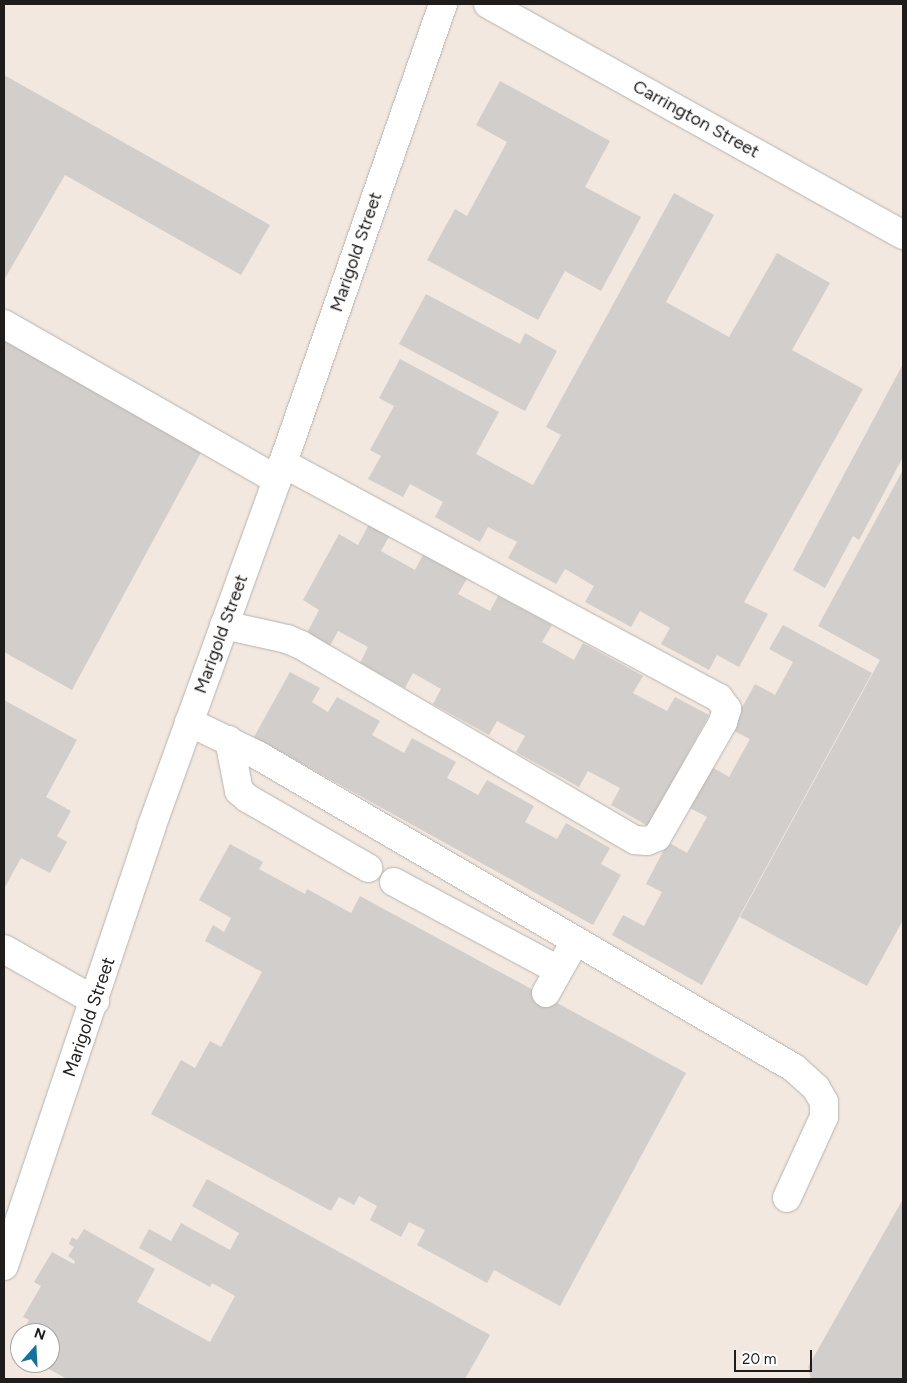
<!DOCTYPE html>
<style>
body{margin:0}
#map{position:relative;width:907px;height:1383px;overflow:hidden;background:#f8f4f0;font-family:Figtree,sans-serif}
div>[style]{position:absolute}
[style*='--x']{left:calc(var(--x)*1px);top:calc(var(--y)*1px);width:calc(var(--w)*1px);rotate:calc(var(--a)*1deg)}
.built>*{inset:0;background:#f2e8df}
.building>*{inset:0;background:#d2cecb}
.roads{filter:drop-shadow(0 0 1px #b6b3af) drop-shadow(0 0 1px #b6b3af)}
.minor>*{height:28px;margin:-14px;padding:0 14px;transform-origin:14px;border-radius:14px;background:#fff}
span{translate:-50% -50%;white-space:nowrap;text-align:center;line-height:1.15;-webkit-text-stroke:5px #fff;paint-order:stroke}
.street-label{font-size:18px;color:#1f1d1c}
.frame{position:absolute;inset:0;border:5px solid #1f1d1c;pointer-events:none}
.north{position:absolute;left:10px;top:1323px;width:50px;height:50px;box-sizing:border-box;background:#fff;border:1px solid #a5a5a4;border-radius:50%;rotate:19deg;font-size:14px;font-weight:700;line-height:20px;text-align:center;color:#1f1d1c}
.north::after{content:'';display:block;margin:auto;width:18px;height:22px;background:#14709f;clip-path:polygon(50% 0,100% 100%,50% 72%,0 100%)}
.scale{position:absolute;left:734px;top:1350px;width:78px;height:22px;box-sizing:border-box;border:2px solid #1f1d1c;border-top:0;padding-left:6px;font-size:15px;line-height:18px;white-space:nowrap;color:#1f1d1c;-webkit-text-stroke:4px #fff;paint-order:stroke}
</style>
<div id="map">
<div class="built">
<i style="clip-path:polygon(evenodd,4px 4px,903px 4px,903px 1379px,4px 1379px,4px 4px,20px 1333px,50px 1333px,50px 1363px,20px 1363px,20px 1333px)"></i>
</div>
<div class="building">
<i style="clip-path:polygon(4px 75px,270px 225px,241px 275px,65px 175px,4px 280px)"></i>
<i style="clip-path:polygon(500px 81px,610px 141px,585px 187px,641px 217px,601px 291px,565px 271px,538px 320px,427px 260px,455px 209px,467px 216px,507px 142px,476px 125px)"></i>
<i style="clip-path:polygon(674px 193px,714px 215px,666px 302px,729px 337px,777px 253px,830px 283px,792px 350px,863px 389px,744px 602px,768px 614px,739px 667px,717px 655px,709px 670px,661px 644px,670px 628px,640px 611px,631px 627px,585px 602px,594px 586px,565px 569px,556px 584px,508px 558px,517px 542px,488px 527px,480px 542px,435px 517px,443px 502px,410px 484px,403px 497px,368px 479px,381px 456px,370px 450px,394px 406px,379px 398px,400px 359px,499px 412px,476px 454px,533px 485px,561px 435px,546px 427px)"></i>
<i style="clip-path:polygon(426px 294px,520px 344px,525px 333px,557px 351px,525px 411px,399px 344px)"></i>
<i style="clip-path:polygon(4px 333px,204px 447px,72px 690px,4px 652px)"></i>
<i style="clip-path:polygon(903px 364px,903px 457px,859px 540px,853px 536px,825px 588px,793px 570px)"></i>
<i style="clip-path:polygon(903px 470px,903px 920px,867px 986px,740px 917px,880px 660px,818px 626px)"></i>
<i style="clip-path:polygon(369px 524px,390px 535px,381px 551px,415px 570px,424px 553px,468px 577px,458px 594px,490px 611px,498px 596px,552px 625px,542px 642px,574px 660px,583px 643px,643px 676px,633px 693px,667px 711px,675px 697px,709px 715px,648px 826px,611px 805px,620px 788px,588px 771px,579px 787px,516px 752px,525px 736px,497px 721px,489px 735px,433px 704px,441px 689px,413px 673px,405px 688px,360px 663px,368px 647px,338px 631px,330px 646px,307px 633px,319px 610px,303px 600px,339px 534px,358px 545px)"></i>
<i style="clip-path:polygon(783px 625px,872px 673px,702px 985px,612px 935px,623px 915px,644px 926px,662px 892px,646px 884px,668px 842px,687px 853px,707px 817px,688px 807px,710px 766px,729px 777px,750px 739px,730px 729px,755px 684px,775px 695px,793px 662px,769px 649px)"></i>
<i style="clip-path:polygon(290px 672px,320px 688px,312px 702px,328px 712px,337px 697px,380px 721px,372px 735px,404px 753px,412px 738px,456px 762px,447px 778px,478px 795px,487px 780px,534px 806px,525px 822px,557px 839px,566px 823px,610px 848px,601px 864px,621px 875px,593px 925px,254px 737px)"></i>
<i style="clip-path:polygon(4px 700px,77px 740px,46px 797px,71px 811px,57px 836px,67px 842px,50px 873px,21px 858px,4px 889px)"></i>
<i style="clip-path:polygon(230px 844px,263px 862px,259px 869px,305px 894px,307px 889px,351px 913px,360px 896px,686px 1073px,560px 1306px,494px 1270px,487px 1283px,417px 1245px,425px 1230px,409px 1222px,401px 1237px,370px 1220px,377px 1206px,359px 1196px,354px 1205px,339px 1197px,331px 1211px,151px 1114px,181px 1060px,195px 1068px,210px 1041px,221px 1047px,262px 972px,205px 941px,213px 925px,224px 932px,231px 918px,199px 900px)"></i>
<i style="clip-path:polygon(207px 1179px,490px 1335px,465px 1379px,67px 1379px,38px 1363px,50px 1363px,50px 1333px,22px 1333px,29px 1320px,23px 1317px,41px 1286px,34px 1282px,52px 1252px,74px 1264px,75px 1261px,68px 1256px,74px 1247px,69px 1244px,72px 1237px,77px 1240px,84px 1229px,155px 1269px,137px 1302px,210px 1342px,235px 1296px,212px 1283px,210px 1287px,139px 1248px,149px 1229px,171px 1241px,181px 1223px,230px 1250px,239px 1233px,192px 1206px)"></i>
<i style="clip-path:polygon(903px 1199px,903px 1379px,811px 1379px,808px 1367px)"></i>
<i style="clip-path:polygon(20px 1336px,20px 1353px,13px 1349px)"></i>
</div>
<div class="roads">
<div class="minor">
<i style="--x:488;--y:4;--w:475;--a:29.1"></i>
<i style="--x:4;--y:324;--w:314;--a:29.7"></i>
<i style="--x:224;--y:625;--w:65;--a:12.5"></i>
<i style="--x:287;--y:639;--w:15;--a:23"></i>
<i style="--x:301;--y:645;--w:387;--a:30.3"></i>
<i style="--x:635;--y:840;--w:12;--a:5"></i>
<i style="--x:647;--y:841;--w:11;--a:-22"></i>
<i style="--x:657;--y:837;--w:133;--a:-60.1"></i>
<i style="--x:723;--y:722;--w:14;--a:-73"></i>
<i style="--x:727;--y:709;--w:14;--a:-126"></i>
<i style="--x:719;--y:698;--w:15;--a:-152"></i>
<i style="--x:706;--y:691;--w:481;--a:-151.7"></i>
<i style="--x:189;--y:722;--w:78;--a:25.9"></i>
<i style="--x:259;--y:756;--w:619;--a:30.25"></i>
<i style="--x:794;--y:1068;--w:30;--a:42"></i>
<i style="--x:816;--y:1088;--w:16;--a:60"></i>
<i style="--x:824;--y:1102;--w:15;--a:90"></i>
<i style="--x:824;--y:1117;--w:89;--a:114.6"></i>
<i style="--x:229;--y:740;--w:52;--a:78.9"></i>
<i style="--x:239;--y:791;--w:11;--a:41"></i>
<i style="--x:247;--y:798;--w:140;--a:30"></i>
<i style="--x:394;--y:882;--w:186;--a:28.2"></i>
<i style="--x:4;--y:949;--w:105;--a:29.7"></i>
<i style="--x:546;--y:993;--w:45;--a:-60.6"></i>
<i style="--x:4;--y:1266;--w:462;--a:-71.4"></i>
<i style="--x:151;--y:828;--w:370;--a:-70.1"></i>
<i style="--x:277;--y:480;--w:504;--a:-70.77"></i>
</div>
</div>
<div class="street-label">
<span style="left:696px;top:119px;rotate:29deg">Carrington Street</span>
<span style="left:356px;top:252px;rotate:-71deg">Marigold Street</span>
<span style="left:221px;top:634px;rotate:-70deg">Marigold Street</span>
<span style="left:89px;top:1017px;rotate:-71deg">Marigold Street</span>
</div>
<div class="frame"></div>
<div class="north">N</div>
<div class="scale">20 m</div>
</div>
